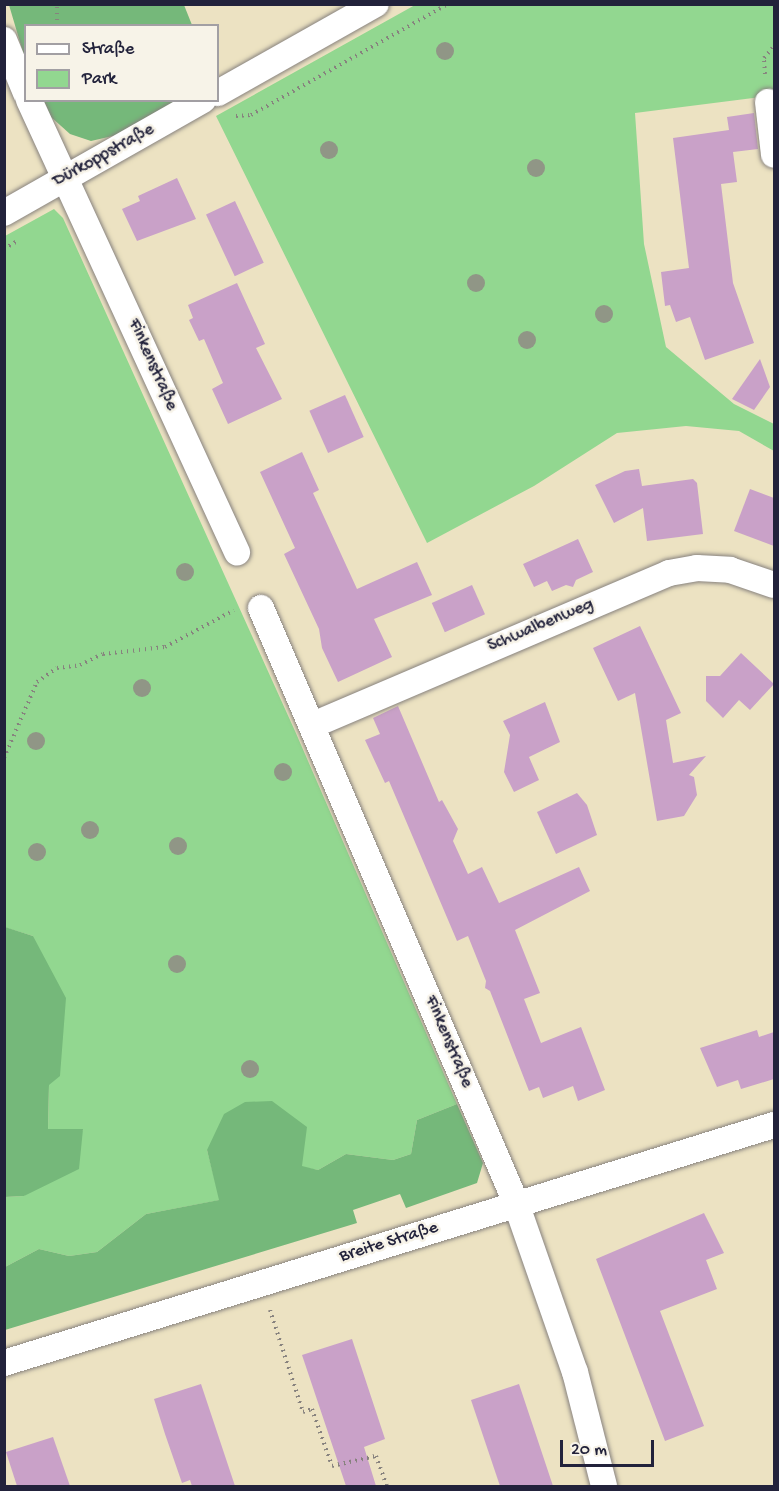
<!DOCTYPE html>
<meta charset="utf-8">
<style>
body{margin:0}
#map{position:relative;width:779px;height:1491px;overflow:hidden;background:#ece2c2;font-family:"Gochi Hand",sans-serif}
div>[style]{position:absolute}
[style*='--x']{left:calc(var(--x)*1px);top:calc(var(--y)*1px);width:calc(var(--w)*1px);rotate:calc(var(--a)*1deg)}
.green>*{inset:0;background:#92d790}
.forest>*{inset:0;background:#75b87a}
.building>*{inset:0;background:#c9a1c8;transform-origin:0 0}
.path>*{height:4px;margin-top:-2px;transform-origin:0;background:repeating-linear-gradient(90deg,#87827e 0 1.5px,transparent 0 6px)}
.roads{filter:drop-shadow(0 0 2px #87827e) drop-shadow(0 0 2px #87827e)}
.street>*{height:26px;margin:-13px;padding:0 13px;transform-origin:13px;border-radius:13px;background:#fff}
.trees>*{width:18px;height:18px;margin:-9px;border-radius:50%;background:#909686}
span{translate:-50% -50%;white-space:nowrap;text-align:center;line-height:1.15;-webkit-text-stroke:5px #f7f3e8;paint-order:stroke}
.street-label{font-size:18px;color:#22223b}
.frame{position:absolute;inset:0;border:6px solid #22223b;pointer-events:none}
.legend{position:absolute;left:24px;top:24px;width:195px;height:78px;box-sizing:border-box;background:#f7f3e8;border:2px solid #a29fa3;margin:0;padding:8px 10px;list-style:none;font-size:18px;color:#22223b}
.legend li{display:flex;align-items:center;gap:12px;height:30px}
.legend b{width:30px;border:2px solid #a29fa3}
.scale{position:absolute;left:560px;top:1440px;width:94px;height:27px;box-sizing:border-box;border:3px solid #22223b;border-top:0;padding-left:8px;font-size:18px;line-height:21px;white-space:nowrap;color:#22223b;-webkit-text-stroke:4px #f7f3e8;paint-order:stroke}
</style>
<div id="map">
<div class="green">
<i style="clip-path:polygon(415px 5px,774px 5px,774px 89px,761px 97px,635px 113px,644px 244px,666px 347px,734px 404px,774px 424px,774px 451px,739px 431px,686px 426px,617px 433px,534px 486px,427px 543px,216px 116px)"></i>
<i style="clip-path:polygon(54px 209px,63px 218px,295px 731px,457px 1104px,417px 1120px,411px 1154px,393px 1160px,346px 1154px,318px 1170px,207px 1150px,220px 1200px,146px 1214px,97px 1252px,69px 1256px,39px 1249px,5px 1267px,5px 1197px,24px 1196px,83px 1130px,48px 1130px,49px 1084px,33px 936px,4px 927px,5px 236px)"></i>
</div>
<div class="forest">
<i style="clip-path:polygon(9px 5px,184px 5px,192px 25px,26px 26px,25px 59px)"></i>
<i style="clip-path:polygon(44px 101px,178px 101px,117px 135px,91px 141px,70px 134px,51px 117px)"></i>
<i style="clip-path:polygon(5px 927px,33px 936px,66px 998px,60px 1076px,49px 1085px,48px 1129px,83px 1129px,79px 1169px,24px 1196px,5px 1197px)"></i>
<i style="clip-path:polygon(272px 1101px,307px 1127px,302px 1166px,318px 1170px,346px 1154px,393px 1160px,411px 1154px,417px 1120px,457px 1104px,483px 1163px,477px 1183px,406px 1208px,400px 1194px,353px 1210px,357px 1223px,5px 1330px,5px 1267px,39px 1249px,69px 1256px,97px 1252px,146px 1214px,219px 1200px,207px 1150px,224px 1114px,245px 1102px)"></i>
</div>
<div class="building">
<i style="clip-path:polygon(754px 113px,758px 149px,733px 152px,737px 182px,721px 184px,733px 283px,754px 343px,705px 360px,690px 317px,676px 322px,670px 305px,665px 306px,661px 272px,689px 268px,673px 138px,729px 130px,727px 117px)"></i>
<i style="clip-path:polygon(177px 178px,196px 219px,137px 241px,122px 209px,140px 201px,138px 196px)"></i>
<i style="left:235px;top:201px;width:68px;height:32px;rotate:65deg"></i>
<i style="clip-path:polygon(237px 283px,265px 344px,256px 348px,282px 399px,228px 424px,212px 389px,223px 383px,204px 339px,199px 341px,189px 320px,193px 318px,188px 305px)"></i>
<i style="clip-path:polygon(760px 359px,770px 387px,754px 410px,732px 399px)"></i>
<i style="left:345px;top:395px;width:46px;height:39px;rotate:66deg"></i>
<i style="clip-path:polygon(302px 452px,319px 490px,313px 493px,357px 589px,417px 562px,432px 595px,374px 619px,392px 657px,338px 682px,322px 648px,319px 629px,284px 554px,295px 548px,260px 472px)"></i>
<i style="clip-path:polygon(639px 469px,642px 486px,693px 479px,697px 483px,703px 534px,647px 541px,643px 508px,614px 523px,595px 485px,625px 471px)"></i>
<i style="clip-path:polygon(750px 489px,774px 498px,774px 546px,734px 531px)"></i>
<i style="clip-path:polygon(578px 539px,593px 572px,576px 580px,573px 587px,566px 585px,552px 591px,547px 581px,534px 587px,523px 564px)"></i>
<i style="left:472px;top:585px;width:32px;height:44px;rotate:66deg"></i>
<i style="clip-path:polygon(640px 626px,681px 713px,666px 720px,673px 763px,706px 756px,689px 775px,694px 777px,697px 795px,684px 816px,657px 821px,635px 693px,618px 701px,593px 648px)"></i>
<i style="clip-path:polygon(741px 653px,774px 684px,750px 710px,739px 700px,723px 718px,706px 701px,706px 676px,720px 676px)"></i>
<i style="clip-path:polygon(545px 702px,560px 742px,529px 757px,539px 780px,514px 792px,504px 772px,510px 735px,503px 721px)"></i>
<i style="clip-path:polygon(398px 706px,439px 802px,442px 800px,458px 829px,453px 841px,468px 874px,482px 867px,499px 903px,579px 867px,590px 891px,515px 930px,540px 993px,524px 999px,541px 1043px,581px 1027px,605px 1090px,578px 1101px,573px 1086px,543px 1098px,539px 1087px,529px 1091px,490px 991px,485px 988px,486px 981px,468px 936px,457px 941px,389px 781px,385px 783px,365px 740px,380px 734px,373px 718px)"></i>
<i style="clip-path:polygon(577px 793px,587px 805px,597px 835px,556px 854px,537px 812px)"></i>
<i style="clip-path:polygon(757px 1030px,759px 1037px,774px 1032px,774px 1079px,741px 1089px,738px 1080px,717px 1087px,700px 1048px)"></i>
<i style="clip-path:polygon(704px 1213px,724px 1253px,706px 1260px,717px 1289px,660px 1311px,704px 1426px,665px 1441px,596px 1259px)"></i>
<i style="clip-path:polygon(352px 1339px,385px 1439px,364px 1447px,376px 1486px,346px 1486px,302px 1355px)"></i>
<i style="clip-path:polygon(201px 1384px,235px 1486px,192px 1486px,190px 1480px,182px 1483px,165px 1434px,154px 1399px)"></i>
<i style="clip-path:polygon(519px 1384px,553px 1486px,500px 1486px,471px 1400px)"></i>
<i style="clip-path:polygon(53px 1437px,70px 1486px,17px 1486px,6px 1452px)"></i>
</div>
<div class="path">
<i style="--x:57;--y:26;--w:22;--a:-90"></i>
<i style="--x:765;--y:74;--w:16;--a:-94"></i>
<i style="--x:764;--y:58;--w:16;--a:-50"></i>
<i style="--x:236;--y:116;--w:15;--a:-4"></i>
<i style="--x:251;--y:115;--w:226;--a:-29.4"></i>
<i style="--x:4;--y:249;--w:17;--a:-31"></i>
<i style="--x:4;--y:758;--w:83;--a:-66.5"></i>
<i style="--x:37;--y:682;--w:24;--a:-35"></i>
<i style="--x:57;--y:668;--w:23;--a:-7"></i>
<i style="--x:80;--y:665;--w:25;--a:-26"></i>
<i style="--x:103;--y:654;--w:62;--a:-6.4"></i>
<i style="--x:165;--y:647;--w:78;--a:-28.2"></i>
<i style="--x:270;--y:1310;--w:107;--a:72.1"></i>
<i style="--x:303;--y:1412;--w:9;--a:-18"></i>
<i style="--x:312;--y:1409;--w:60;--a:70.7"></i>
<i style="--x:332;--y:1466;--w:45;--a:-12.8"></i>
<i style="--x:376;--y:1456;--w:32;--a:70"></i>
</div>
<div class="roads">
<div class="street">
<i style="--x:4;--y:40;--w:57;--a:67.5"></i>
<i style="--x:218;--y:93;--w:181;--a:-29.4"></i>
<i style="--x:29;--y:100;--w:498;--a:65.3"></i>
<i style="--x:768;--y:102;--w:53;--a:83.5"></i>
<i style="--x:4;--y:213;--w:229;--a:-29.6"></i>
<i style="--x:261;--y:608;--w:647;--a:66.8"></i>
<i style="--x:516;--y:1203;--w:179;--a:70.8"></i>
<i style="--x:575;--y:1372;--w:118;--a:75.7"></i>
<i style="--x:313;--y:725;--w:387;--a:-23.1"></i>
<i style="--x:669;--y:573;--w:28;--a:-10"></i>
<i style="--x:697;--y:568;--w:33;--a:3"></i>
<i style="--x:730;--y:570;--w:46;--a:18.8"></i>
<i style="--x:4;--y:1363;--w:806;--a:-17.18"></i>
</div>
</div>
<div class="trees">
<i style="left:445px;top:51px"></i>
<i style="left:329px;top:150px"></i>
<i style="left:536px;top:168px"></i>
<i style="left:476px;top:283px"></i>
<i style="left:604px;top:314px"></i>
<i style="left:527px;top:340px"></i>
<i style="left:185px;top:572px"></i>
<i style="left:142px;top:688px"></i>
<i style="left:36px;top:741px"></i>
<i style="left:283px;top:772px"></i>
<i style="left:90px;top:830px"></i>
<i style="left:178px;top:846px"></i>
<i style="left:37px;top:852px"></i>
<i style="left:177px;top:964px"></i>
<i style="left:250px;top:1069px"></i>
</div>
<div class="street-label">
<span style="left:104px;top:156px;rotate:-29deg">Dürkoppstraße</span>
<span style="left:152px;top:365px;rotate:66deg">Finkenstraße</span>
<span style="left:541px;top:626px;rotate:-23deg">Schwalbenweg</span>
<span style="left:448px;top:1042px;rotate:67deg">Finkenstraße</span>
<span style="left:389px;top:1243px;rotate:-17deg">Breite Straße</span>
</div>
<div class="frame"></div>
<ul class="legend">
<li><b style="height:8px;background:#fff"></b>Straße</li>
<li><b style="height:16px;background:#92d790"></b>Park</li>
</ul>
<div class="scale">20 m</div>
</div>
